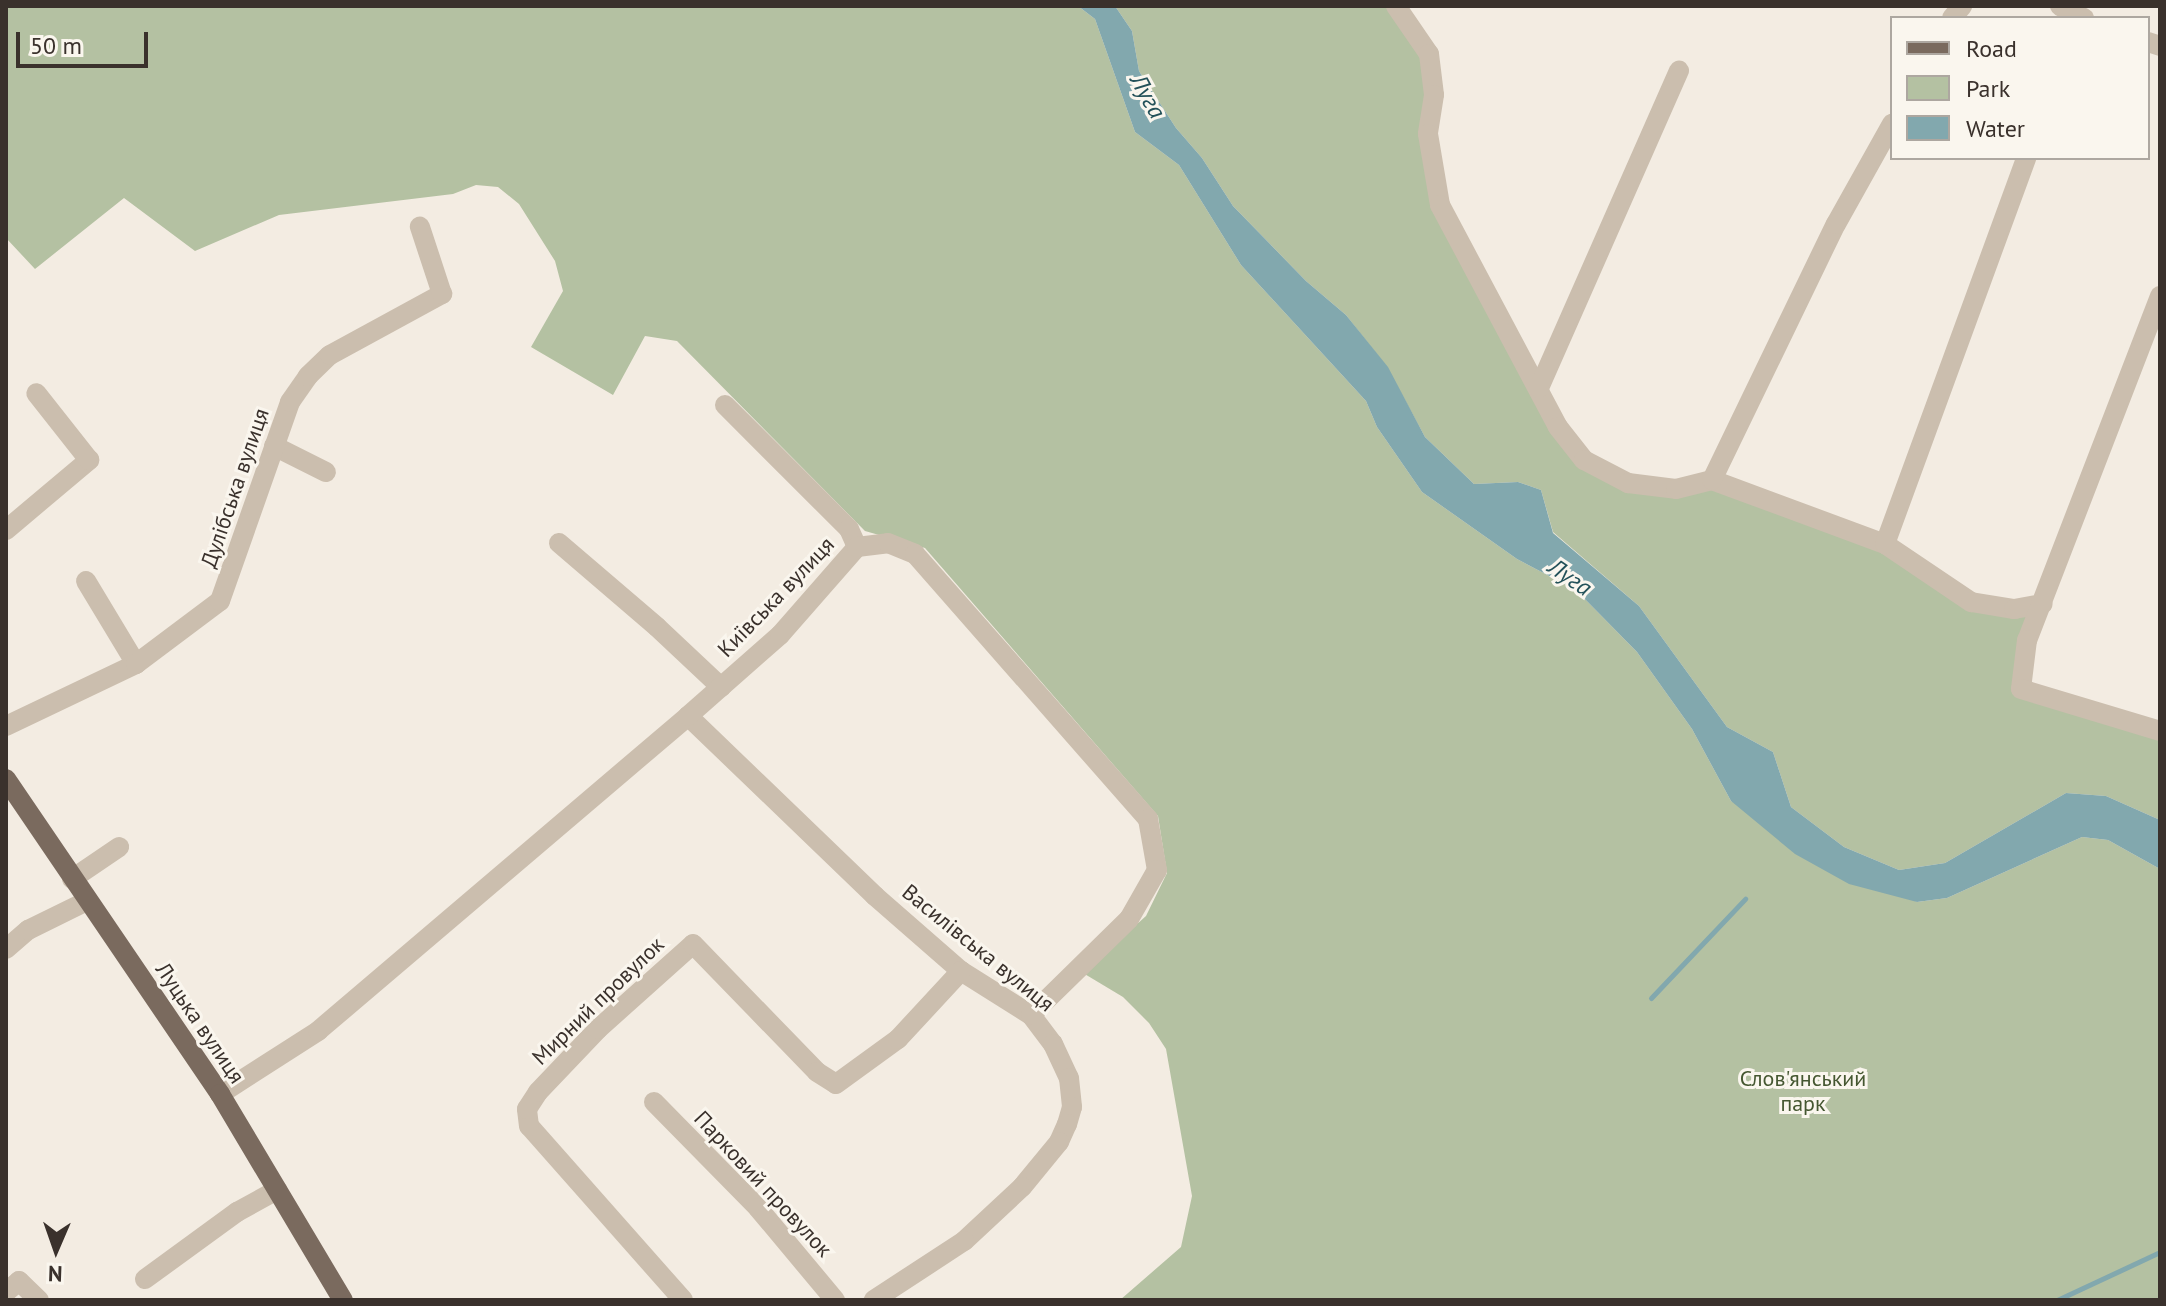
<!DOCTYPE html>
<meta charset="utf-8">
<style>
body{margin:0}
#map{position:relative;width:2166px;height:1306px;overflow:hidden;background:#f3ece2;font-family:"PT Sans",sans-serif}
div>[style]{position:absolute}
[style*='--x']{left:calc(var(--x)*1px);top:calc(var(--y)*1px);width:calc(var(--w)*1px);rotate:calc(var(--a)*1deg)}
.green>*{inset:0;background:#b4c1a2}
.water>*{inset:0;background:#82a8ae}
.stream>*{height:5px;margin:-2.5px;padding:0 2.5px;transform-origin:2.5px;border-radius:2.5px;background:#82a8ae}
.minor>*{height:20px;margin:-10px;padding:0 10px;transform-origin:10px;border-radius:10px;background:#cbbeae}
.major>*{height:20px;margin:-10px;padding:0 10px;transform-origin:10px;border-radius:10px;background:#7a6a5e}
span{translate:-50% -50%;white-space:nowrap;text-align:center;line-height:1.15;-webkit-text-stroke:6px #faf6ee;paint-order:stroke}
.street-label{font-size:22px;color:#3a312c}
.park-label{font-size:22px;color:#455731}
.water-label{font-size:24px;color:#235159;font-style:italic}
.frame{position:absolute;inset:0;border:8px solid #3a312c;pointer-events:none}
.legend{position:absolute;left:1890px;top:16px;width:260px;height:144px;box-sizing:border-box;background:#faf6ee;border:2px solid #ada7a0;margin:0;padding:10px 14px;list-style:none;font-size:24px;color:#3a312c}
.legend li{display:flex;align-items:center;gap:16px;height:40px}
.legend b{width:40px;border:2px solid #ada7a0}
.north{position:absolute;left:16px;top:1210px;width:80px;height:80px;-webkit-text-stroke:6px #faf6ee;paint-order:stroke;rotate:182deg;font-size:22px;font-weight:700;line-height:32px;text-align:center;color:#3a312c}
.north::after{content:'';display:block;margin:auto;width:28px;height:36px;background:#3a312c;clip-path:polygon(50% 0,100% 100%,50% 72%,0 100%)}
.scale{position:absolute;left:16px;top:32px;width:132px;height:36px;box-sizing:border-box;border:4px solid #3a312c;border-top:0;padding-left:10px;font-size:24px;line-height:28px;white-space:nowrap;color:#3a312c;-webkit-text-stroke:6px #faf6ee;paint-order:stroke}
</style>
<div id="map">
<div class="green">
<i style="clip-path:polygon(6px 6px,1078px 6px,1095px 19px,1135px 132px,1179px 165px,1241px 265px,1366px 401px,1377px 427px,1422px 492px,1517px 559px,1576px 590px,1637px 652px,1692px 729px,1731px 801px,1917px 902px,1947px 898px,2082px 837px,2108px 840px,2160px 869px,2160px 1300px,1120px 1300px,1181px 1247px,1192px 1196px,1166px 1049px,1149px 1023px,1123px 997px,1083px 973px,1146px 916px,1167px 873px,1158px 816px,925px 548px,865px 531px,677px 341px,645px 336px,613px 395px,531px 347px,563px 291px,555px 261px,519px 204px,498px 187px,476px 185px,453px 194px,279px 215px,195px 251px,124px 198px,35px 269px,6px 238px)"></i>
<i style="clip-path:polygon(1115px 6px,1396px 6px,1429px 54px,1440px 205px,1558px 427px,1628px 483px,1712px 480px,1885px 544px,1971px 602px,2043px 604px,2021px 689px,2160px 731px,2160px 820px,2106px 796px,2066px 793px,1945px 863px,1899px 870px,1844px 847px,1791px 807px,1773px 752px,1727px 727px,1639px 606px,1553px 532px,1541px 490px,1518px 482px,1474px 484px,1425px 437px,1387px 367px,1346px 315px,1306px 281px,1233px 206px,1202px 158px,1176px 128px,1139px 71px,1132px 31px)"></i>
</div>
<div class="water">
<i style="clip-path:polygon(1078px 6px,1115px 6px,1132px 31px,1139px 71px,1176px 128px,1202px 158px,1233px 206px,1306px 281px,1346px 315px,1388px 367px,1425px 437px,1474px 484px,1518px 482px,1541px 490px,1553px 533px,1639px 606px,1727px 727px,1773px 752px,1791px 807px,1844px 847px,1899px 870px,1945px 863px,2066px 793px,2106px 796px,2160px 820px,2160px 869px,2108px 840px,2082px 837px,1947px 898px,1917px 902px,1849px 884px,1795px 854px,1731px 801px,1692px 729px,1637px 652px,1576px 590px,1517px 559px,1422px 492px,1377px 427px,1366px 401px,1241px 265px,1179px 165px,1135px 132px,1095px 19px)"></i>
</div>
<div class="stream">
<i style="--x:1651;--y:998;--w:137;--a:-46.5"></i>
<i style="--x:2057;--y:1300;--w:114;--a:-25"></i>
</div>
<div class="minor">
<i style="--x:1396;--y:6;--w:58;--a:55.5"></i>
<i style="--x:1429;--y:54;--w:41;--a:83"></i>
<i style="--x:1434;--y:95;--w:39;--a:99"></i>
<i style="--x:1428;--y:134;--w:72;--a:80.4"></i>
<i style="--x:1440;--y:205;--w:251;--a:62"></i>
<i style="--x:1558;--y:427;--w:42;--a:51.8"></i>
<i style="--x:1584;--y:460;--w:50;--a:27.6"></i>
<i style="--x:1628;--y:483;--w:48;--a:7.1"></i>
<i style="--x:1676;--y:489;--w:37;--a:-14"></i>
<i style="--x:1712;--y:480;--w:184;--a:20.3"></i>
<i style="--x:1885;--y:544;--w:104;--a:34"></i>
<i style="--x:1971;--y:602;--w:44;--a:9.2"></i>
<i style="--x:2014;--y:609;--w:29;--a:-10"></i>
<i style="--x:2060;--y:6;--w:27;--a:27"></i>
<i style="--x:1952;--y:18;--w:16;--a:-50"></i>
<i style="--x:2148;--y:42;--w:13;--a:18"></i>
<i style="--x:2160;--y:296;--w:369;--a:111.1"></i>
<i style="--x:2027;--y:640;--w:49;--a:97"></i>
<i style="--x:2021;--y:689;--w:145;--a:16.8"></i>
<i style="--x:1539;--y:388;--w:347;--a:-66.2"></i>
<i style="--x:725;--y:405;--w:175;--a:45"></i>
<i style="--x:849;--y:529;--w:20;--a:66"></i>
<i style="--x:274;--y:446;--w:58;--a:26.6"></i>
<i style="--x:1712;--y:480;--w:284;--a:-64.2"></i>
<i style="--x:1836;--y:224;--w:115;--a:-60.8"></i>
<i style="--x:6;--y:530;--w:109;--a:-40.1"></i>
<i style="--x:89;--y:460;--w:85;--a:-128.3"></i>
<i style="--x:559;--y:543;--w:129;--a:40.6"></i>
<i style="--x:657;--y:627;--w:88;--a:43.2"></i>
<i style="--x:1885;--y:544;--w:411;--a:-69.9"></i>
<i style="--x:86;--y:581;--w:97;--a:58.9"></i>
<i style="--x:688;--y:716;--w:260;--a:43.9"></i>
<i style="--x:875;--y:896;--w:114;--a:41.1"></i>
<i style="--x:961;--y:971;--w:83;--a:32.2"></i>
<i style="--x:1031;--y:1015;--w:36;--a:53"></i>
<i style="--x:1053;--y:1044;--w:38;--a:65"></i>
<i style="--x:1069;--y:1078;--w:29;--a:84"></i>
<i style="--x:1072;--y:1107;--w:18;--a:106"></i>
<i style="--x:1067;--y:1124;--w:20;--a:114"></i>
<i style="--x:1059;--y:1142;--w:58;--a:129.4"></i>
<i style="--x:1022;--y:1187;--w:79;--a:137"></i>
<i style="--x:964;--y:1241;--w:108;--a:146.8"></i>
<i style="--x:6;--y:726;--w:144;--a:-25.5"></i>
<i style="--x:136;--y:664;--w:105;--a:-36.9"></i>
<i style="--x:220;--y:601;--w:211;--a:-70.6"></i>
<i style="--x:290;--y:402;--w:32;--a:-55"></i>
<i style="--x:308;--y:376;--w:30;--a:-44"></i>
<i style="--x:330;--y:355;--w:128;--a:-28.6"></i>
<i style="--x:442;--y:294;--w:71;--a:-108.2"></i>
<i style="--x:72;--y:879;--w:57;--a:-34.2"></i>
<i style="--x:6;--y:949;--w:29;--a:-41"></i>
<i style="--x:28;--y:930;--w:66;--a:-26.2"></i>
<i style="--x:220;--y:1094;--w:117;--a:-32.7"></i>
<i style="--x:318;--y:1031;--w:486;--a:-40.4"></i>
<i style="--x:688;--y:716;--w:123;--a:-41.4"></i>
<i style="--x:780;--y:635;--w:117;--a:-48.8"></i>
<i style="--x:857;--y:547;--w:31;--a:-7"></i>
<i style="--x:888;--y:543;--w:29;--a:22"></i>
<i style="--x:915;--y:554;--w:353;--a:48.7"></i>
<i style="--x:1148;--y:819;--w:52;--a:80"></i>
<i style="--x:1157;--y:870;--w:56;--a:119.7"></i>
<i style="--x:1129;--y:919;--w:137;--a:135.6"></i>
<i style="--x:654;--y:1102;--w:148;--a:45.5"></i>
<i style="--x:758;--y:1208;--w:120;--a:50.1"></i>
<i style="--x:145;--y:1279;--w:114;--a:-36.1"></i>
<i style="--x:237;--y:1212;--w:46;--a:-28.8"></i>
<i style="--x:6;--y:1292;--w:17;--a:-40"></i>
<i style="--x:19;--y:1281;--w:28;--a:44"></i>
<i style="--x:683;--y:1300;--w:232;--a:-131.5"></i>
<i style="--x:529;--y:1126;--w:17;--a:-97"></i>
<i style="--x:527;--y:1109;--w:20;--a:-57"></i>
<i style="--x:538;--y:1092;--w:87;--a:-46.4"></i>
<i style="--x:598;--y:1029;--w:127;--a:-41.8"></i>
<i style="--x:693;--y:944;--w:178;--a:45.9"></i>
<i style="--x:817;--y:1072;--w:22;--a:32"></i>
<i style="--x:836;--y:1084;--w:77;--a:-36"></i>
<i style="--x:898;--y:1039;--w:93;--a:-47.2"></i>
</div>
<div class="major">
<i style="--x:6;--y:779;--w:381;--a:55.8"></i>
<i style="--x:220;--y:1094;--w:240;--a:59.2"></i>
</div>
<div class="street-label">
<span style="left:235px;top:488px;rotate:-71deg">Дулібська вулиця</span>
<span style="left:776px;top:597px;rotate:-46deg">Київська вулиця</span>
<span style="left:978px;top:948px;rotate:39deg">Василівська вулиця</span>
<span style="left:598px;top:1001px;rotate:-44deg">Мирний провулок</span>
<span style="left:200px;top:1023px;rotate:56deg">Луцька вулиця</span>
<span style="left:763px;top:1184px;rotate:47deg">Парковий провулок</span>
</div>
<div class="park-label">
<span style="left:1803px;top:1091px">Слов'янський<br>парк</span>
</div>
<div class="water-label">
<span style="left:1148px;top:96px;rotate:61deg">Луга</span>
<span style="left:1570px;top:577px;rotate:34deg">Луга</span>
</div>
<div class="frame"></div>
<ul class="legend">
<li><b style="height:10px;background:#7a6a5e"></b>Road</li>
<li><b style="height:22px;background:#b4c1a2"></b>Park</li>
<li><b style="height:22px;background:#82a8ae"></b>Water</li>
</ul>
<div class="north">N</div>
<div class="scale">50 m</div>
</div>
